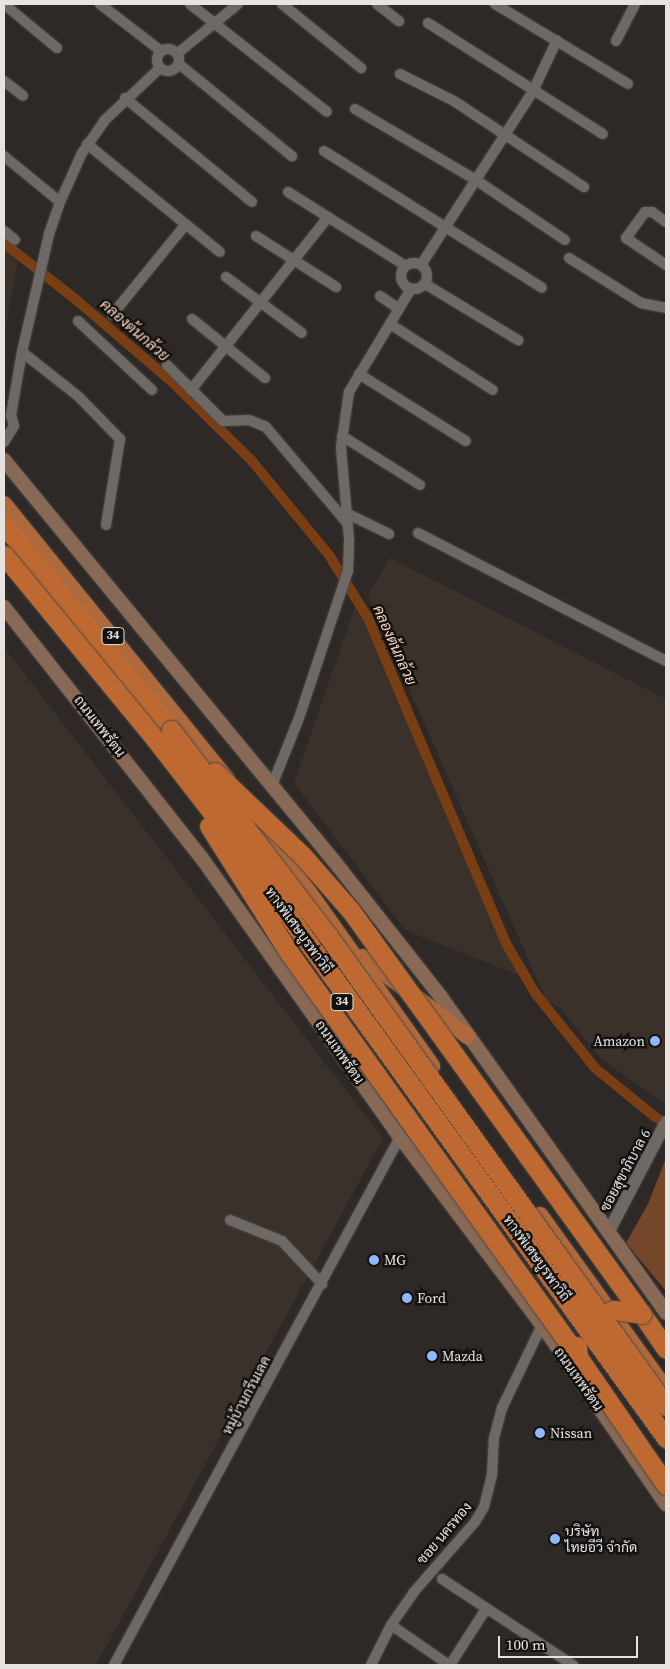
<!DOCTYPE html>
<meta charset="utf-8">
<style>
body{margin:0}
#map{position:relative;width:670px;height:1669px;overflow:hidden;background:#2e2926;font-family:"Source Serif 4",Sarabun,serif}
div>[style]{position:absolute}
[style*='--x']{left:calc(var(--x)*1px);top:calc(var(--y)*1px);width:calc(var(--w)*1px);rotate:calc(var(--a)*1deg)}
.built>*{inset:0;background:#3b312b}
.green>*{inset:0;background:#74472b}
.canal>*{height:10px;margin:-5px;padding:0 5px;transform-origin:5px;border-radius:5px;background:#7a3e14}
.roads{filter:drop-shadow(0 0 1px #4c4846) drop-shadow(0 0 1px #4c4846)}
.minor>*{height:10px;margin:-5px;padding:0 5px;transform-origin:5px;border-radius:5px;background:#6f6965}
.minor>.ring{margin:-5px;padding:0;box-sizing:content-box;background:none;border:10px solid #6f6965;border-radius:50%}
.tertiary>*{height:12px;margin:-6px;padding:0 6px;transform-origin:6px;border-radius:6px;background:#6f6965}
.secondary>*{height:14px;margin:-7px;padding:0 7px;transform-origin:7px;border-radius:7px;background:#876955}
.trunk>*{height:16px;margin:-8px;padding:0 8px;transform-origin:8px;border-radius:8px;background:#ae693c}
.motorway>*{height:19px;margin:-9.5px;padding:0 9.5px;transform-origin:9.5px;border-radius:9.5px;background:#be6931}
.bridges{filter:drop-shadow(0 0 1px #4c4846) drop-shadow(0 0 1px #4c4846)}
.motorway-bridge>*{height:19px;margin:-9.5px;padding:0 9.5px;transform-origin:9.5px;border-radius:9.5px;background:#be6931}
.dots>*{width:14px;height:14px;translate:-50% -50%;box-sizing:border-box;border:2px solid #141211;border-radius:50%}
span{translate:-50% -50%;white-space:nowrap;text-align:center;line-height:1.15;-webkit-text-stroke:5px #141211;paint-order:stroke}
.shield-label span{padding:1px 4px;background:#141211;border:1px solid;border-radius:4px;-webkit-text-stroke-width:0}
.shield-label{font-size:12px;color:#e6e3e1;font-weight:700}
.street-label{font-size:14px;color:#e6e3e1}
.poi-label{font-size:14px;color:#e6e3e1}
.right{translate:-100% -50%;text-align:right}
.left{translate:0 -50%;text-align:left}
.water-label{font-size:15px;color:#fad5bf;font-style:italic}
.frame{position:absolute;inset:0;border:5px solid #e6e3e1;pointer-events:none}
.scale{position:absolute;left:498px;top:1636px;width:140px;height:22px;box-sizing:border-box;border:2px solid #e6e3e1;border-top:0;padding-left:6px;font-size:15px;line-height:18px;white-space:nowrap;color:#e6e3e1;-webkit-text-stroke:4px #141211;paint-order:stroke}
</style>
<div id="map">
<div class="built">
<i style="clip-path:polygon(4px 248px,18px 260px,4px 336px)"></i>
<i style="clip-path:polygon(390px 558px,666px 699px,665px 1104px,600px 1058px,560px 1007px,547px 1002px,368px 595px)"></i>
<i style="clip-path:polygon(362px 606px,520px 972px,518px 975px,405px 930px,294px 783px,355px 607px)"></i>
<i style="clip-path:polygon(4px 647px,383px 1138px,96px 1665px,4px 1665px)"></i>
</div>
<div class="green">
<i style="clip-path:polygon(666px 1158px,666px 1291px,626px 1243px,648px 1204px)"></i>
</div>
<div class="canal">
<i style="--x:4;--y:243;--w:89;--a:38.2"></i>
<i style="--x:74;--y:298;--w:126;--a:40.5"></i>
<i style="--x:170;--y:380;--w:115;--a:44.6"></i>
<i style="--x:252;--y:461;--w:122;--a:50.7"></i>
<i style="--x:329;--y:555;--w:74;--a:58.2"></i>
<i style="--x:368;--y:618;--w:355;--a:67"></i>
<i style="--x:507;--y:945;--w:56;--a:59.7"></i>
<i style="--x:535;--y:993;--w:96;--a:51.3"></i>
<i style="--x:595;--y:1068;--w:77;--a:39.2"></i>
<i style="--x:655;--y:1117;--w:13;--a:29"></i>
</div>
<div class="roads">
<div class="minor">
<i style="--x:4;--y:4;--w:69;--a:39.7"></i>
<i style="--x:100;--y:4;--w:77;--a:37.6"></i>
<i style="--x:190;--y:4;--w:174;--a:38.2"></i>
<i style="--x:282;--y:4;--w:102;--a:39"></i>
<i style="--x:377;--y:4;--w:28;--a:38"></i>
<i style="--x:495;--y:4;--w:155;--a:31"></i>
<i style="--x:428;--y:23;--w:207;--a:32.4"></i>
<i style="--x:616;--y:41;--w:42;--a:-62.8"></i>
<i class="ring" style="left:157px;top:49px;width:12px;height:12px"></i>
<i style="--x:178;--y:53;--w:77;--a:-39.2"></i>
<i style="--x:179;--y:64;--w:146;--a:39.2"></i>
<i style="--x:400;--y:74;--w:60;--a:26.6"></i>
<i style="--x:454;--y:101;--w:156;--a:33.5"></i>
<i style="--x:4;--y:81;--w:24;--a:38"></i>
<i style="--x:125;--y:98;--w:164;--a:39.3"></i>
<i style="--x:355;--y:109;--w:140;--a:30.4"></i>
<i style="--x:476;--y:180;--w:107;--a:34"></i>
<i style="--x:87;--y:144;--w:171;--a:39.1"></i>
<i style="--x:324;--y:151;--w:257;--a:32.1"></i>
<i style="--x:4;--y:156;--w:72;--a:39.4"></i>
<i style="--x:288;--y:192;--w:139;--a:32.1"></i>
<i style="--x:666;--y:222;--w:17;--a:-144"></i>
<i style="--x:652;--y:212;--w:7;--a:180"></i>
<i style="--x:645;--y:212;--w:32;--a:126"></i>
<i style="--x:626;--y:238;--w:48;--a:34"></i>
<i style="--x:4;--y:231;--w:14;--a:39"></i>
<i style="--x:256;--y:236;--w:95;--a:32.5"></i>
<i style="--x:569;--y:258;--w:85;--a:32"></i>
<i style="--x:641;--y:303;--w:25;--a:11"></i>
<i class="ring" style="left:401px;top:263px;width:16px;height:16px"></i>
<i style="--x:421;--y:265;--w:207;--a:-57.2"></i>
<i style="--x:533;--y:91;--w:56;--a:-64.8"></i>
<i style="--x:226;--y:277;--w:94;--a:36.4"></i>
<i style="--x:425;--y:284;--w:109;--a:31.1"></i>
<i style="--x:380;--y:296;--w:23;--a:34"></i>
<i style="--x:112;--y:315;--w:117;--a:-50.9"></i>
<i style="--x:192;--y:319;--w:94;--a:38.9"></i>
<i style="--x:78;--y:321;--w:101;--a:43"></i>
<i style="--x:390;--y:324;--w:122;--a:32.7"></i>
<i style="--x:22;--y:352;--w:71;--a:38.2"></i>
<i style="--x:78;--y:396;--w:60;--a:45.7"></i>
<i style="--x:120;--y:439;--w:87;--a:99.2"></i>
<i style="--x:167;--y:365;--w:79;--a:45"></i>
<i style="--x:223;--y:421;--w:26;--a:-2"></i>
<i style="--x:249;--y:420;--w:18;--a:22"></i>
<i style="--x:266;--y:427;--w:126;--a:49.8"></i>
<i style="--x:359;--y:374;--w:126;--a:32.1"></i>
<i style="--x:191;--y:390;--w:221;--a:-51.6"></i>
<i style="--x:342;--y:436;--w:92;--a:32.1"></i>
<i style="--x:4;--y:442;--w:19;--a:-58"></i>
<i style="--x:14;--y:426;--w:11;--a:-105"></i>
<i style="--x:11;--y:415;--w:64;--a:-80.1"></i>
<i style="--x:22;--y:352;--w:121;--a:-77.1"></i>
<i style="--x:49;--y:234;--w:34;--a:-71"></i>
<i style="--x:60;--y:202;--w:54;--a:-65.8"></i>
<i style="--x:82;--y:153;--w:39;--a:-55"></i>
<i style="--x:104;--y:121;--w:77;--a:-43.4"></i>
<i style="--x:346;--y:513;--w:48;--a:26"></i>
<i style="--x:418;--y:533;--w:279;--a:27.3"></i>
<i style="--x:271;--y:788;--w:75;--a:-68.2"></i>
<i style="--x:299;--y:718;--w:155;--a:-71.6"></i>
<i style="--x:348;--y:571;--w:32;--a:-88"></i>
<i style="--x:349;--y:539;--w:92;--a:-95"></i>
<i style="--x:341;--y:447;--w:56;--a:-81.7"></i>
<i style="--x:349;--y:392;--w:120;--a:-59"></i>
<i style="--x:230;--y:1220;--w:56;--a:22"></i>
<i style="--x:282;--y:1241;--w:59;--a:47.1"></i>
<i style="--x:442;--y:1579;--w:157;--a:33.3"></i>
<i style="--x:391;--y:1625;--w:70;--a:34.6"></i>
<i style="--x:114;--y:1665;--w:600;--a:-61.56"></i>
<i style="--x:371;--y:1665;--w:45;--a:-63.4"></i>
<i style="--x:391;--y:1625;--w:39;--a:-55"></i>
<i style="--x:413;--y:1593;--w:94;--a:-48.9"></i>
<i style="--x:475;--y:1522;--w:17;--a:-59"></i>
<i style="--x:484;--y:1507;--w:34;--a:-76"></i>
<i style="--x:492;--y:1474;--w:36;--a:-87"></i>
<i style="--x:494;--y:1438;--w:31;--a:-75"></i>
<i style="--x:502;--y:1408;--w:92;--a:-64.3"></i>
<i style="--x:450;--y:1665;--w:67;--a:-57.3"></i>
</div>
<div class="tertiary">
<i style="--x:608;--y:1233;--w:125;--a:-62.4"></i>
</div>
<div class="secondary">
<i style="--x:4;--y:460;--w:519;--a:50.55"></i>
<i style="--x:334;--y:861;--w:173;--a:51.8"></i>
<i style="--x:441;--y:997;--w:388;--a:54.5"></i>
<i style="--x:4;--y:607;--w:318;--a:51.8"></i>
<i style="--x:201;--y:857;--w:344;--a:54.6"></i>
<i style="--x:400;--y:1137;--w:236;--a:52.9"></i>
<i style="--x:542;--y:1325;--w:218;--a:55.3"></i>
</div>
<div class="trunk">
<i style="--x:4;--y:504;--w:354;--a:51"></i>
<i style="--x:260;--y:823;--w:298;--a:54.7"></i>
<i style="--x:363;--y:957;--w:131;--a:37.2"></i>
<i style="--x:540;--y:1215;--w:216;--a:54.2"></i>
</div>
<div class="motorway">
<i style="--x:4;--y:525;--w:264;--a:50.8"></i>
<i style="--x:642;--y:1314;--w:42;--a:55.6"></i>
</div>
</div>
<div class="bridges">
<div class="motorway-bridge">
<i style="--x:4;--y:555;--w:239;--a:50.6"></i>
<i style="--x:156;--y:740;--w:139;--a:52.3"></i>
<i style="--x:241;--y:850;--w:726;--a:54.14"></i>
<i style="--x:171;--y:730;--w:259;--a:52.7"></i>
<i style="--x:328;--y:936;--w:579;--a:54.28"></i>
<i style="--x:215;--y:772;--w:120;--a:43.7"></i>
<i style="--x:302;--y:855;--w:74;--a:48.8"></i>
<i style="--x:351;--y:911;--w:497;--a:54.2"></i>
<i style="--x:209;--y:826;--w:151;--a:57.7"></i>
<i style="--x:290;--y:954;--w:495;--a:54.4"></i>
<i style="--x:590;--y:1320;--w:26;--a:-23"></i>
<i style="--x:614;--y:1310;--w:28;--a:8"></i>
<i style="--x:577;--y:1346;--w:11;--a:85"></i>
<i style="--x:578;--y:1357;--w:155;--a:55.5"></i>
</div>
</div>
<div class="dots">
<i style="left:655px;top:1041px;background:#91b8fd"></i>
<i style="left:374px;top:1260px;background:#91b8fd"></i>
<i style="left:407px;top:1298px;background:#91b8fd"></i>
<i style="left:432px;top:1356px;background:#91b8fd"></i>
<i style="left:540px;top:1433px;background:#91b8fd"></i>
<i style="left:555px;top:1539px;background:#91b8fd"></i>
</div>
<div class="shield-label">
<span style="left:113px;top:636px">34</span>
<span style="left:342px;top:1002px">34</span>
</div>
<div class="street-label">
<span style="left:100px;top:726px;rotate:52deg">ถนนเทพรัตน</span>
<span style="left:299px;top:930px;rotate:54deg">ทางพิเศษบูรพาวิถี</span>
<span style="left:340px;top:1052px;rotate:55deg">ถนนเทพรัตน</span>
<span style="left:625px;top:1170px;rotate:-62deg">ซอยสุขาภิบาล 6</span>
<span style="left:537px;top:1258px;rotate:54deg">ทางพิเศษบูรพาวิถี</span>
<span style="left:579px;top:1379px;rotate:55deg">ถนนเทพรัตน</span>
<span style="left:246px;top:1395px;rotate:-62deg">หมู่บ้านกรีนเลค</span>
<span style="left:444px;top:1533px;rotate:-50deg">ซอย นครทอง</span>
</div>
<div class="poi-label">
<span class="right" style="left:645px;top:1041px">Amazon</span>
<span class="left" style="left:384px;top:1260px">MG</span>
<span class="left" style="left:417px;top:1298px">Ford</span>
<span class="left" style="left:442px;top:1356px">Mazda</span>
<span class="left" style="left:550px;top:1433px">Nissan</span>
<span class="left" style="left:565px;top:1539px">บริษัท<br>ไทยอีวี จำกัด</span>
</div>
<div class="water-label">
<span style="left:135px;top:330px;rotate:41deg">คลองต้นกล้วย</span>
<span style="left:395px;top:645px;rotate:66deg">คลองต้นกล้วย</span>
</div>
<div class="frame"></div>
<div class="scale">100 m</div>
</div>
